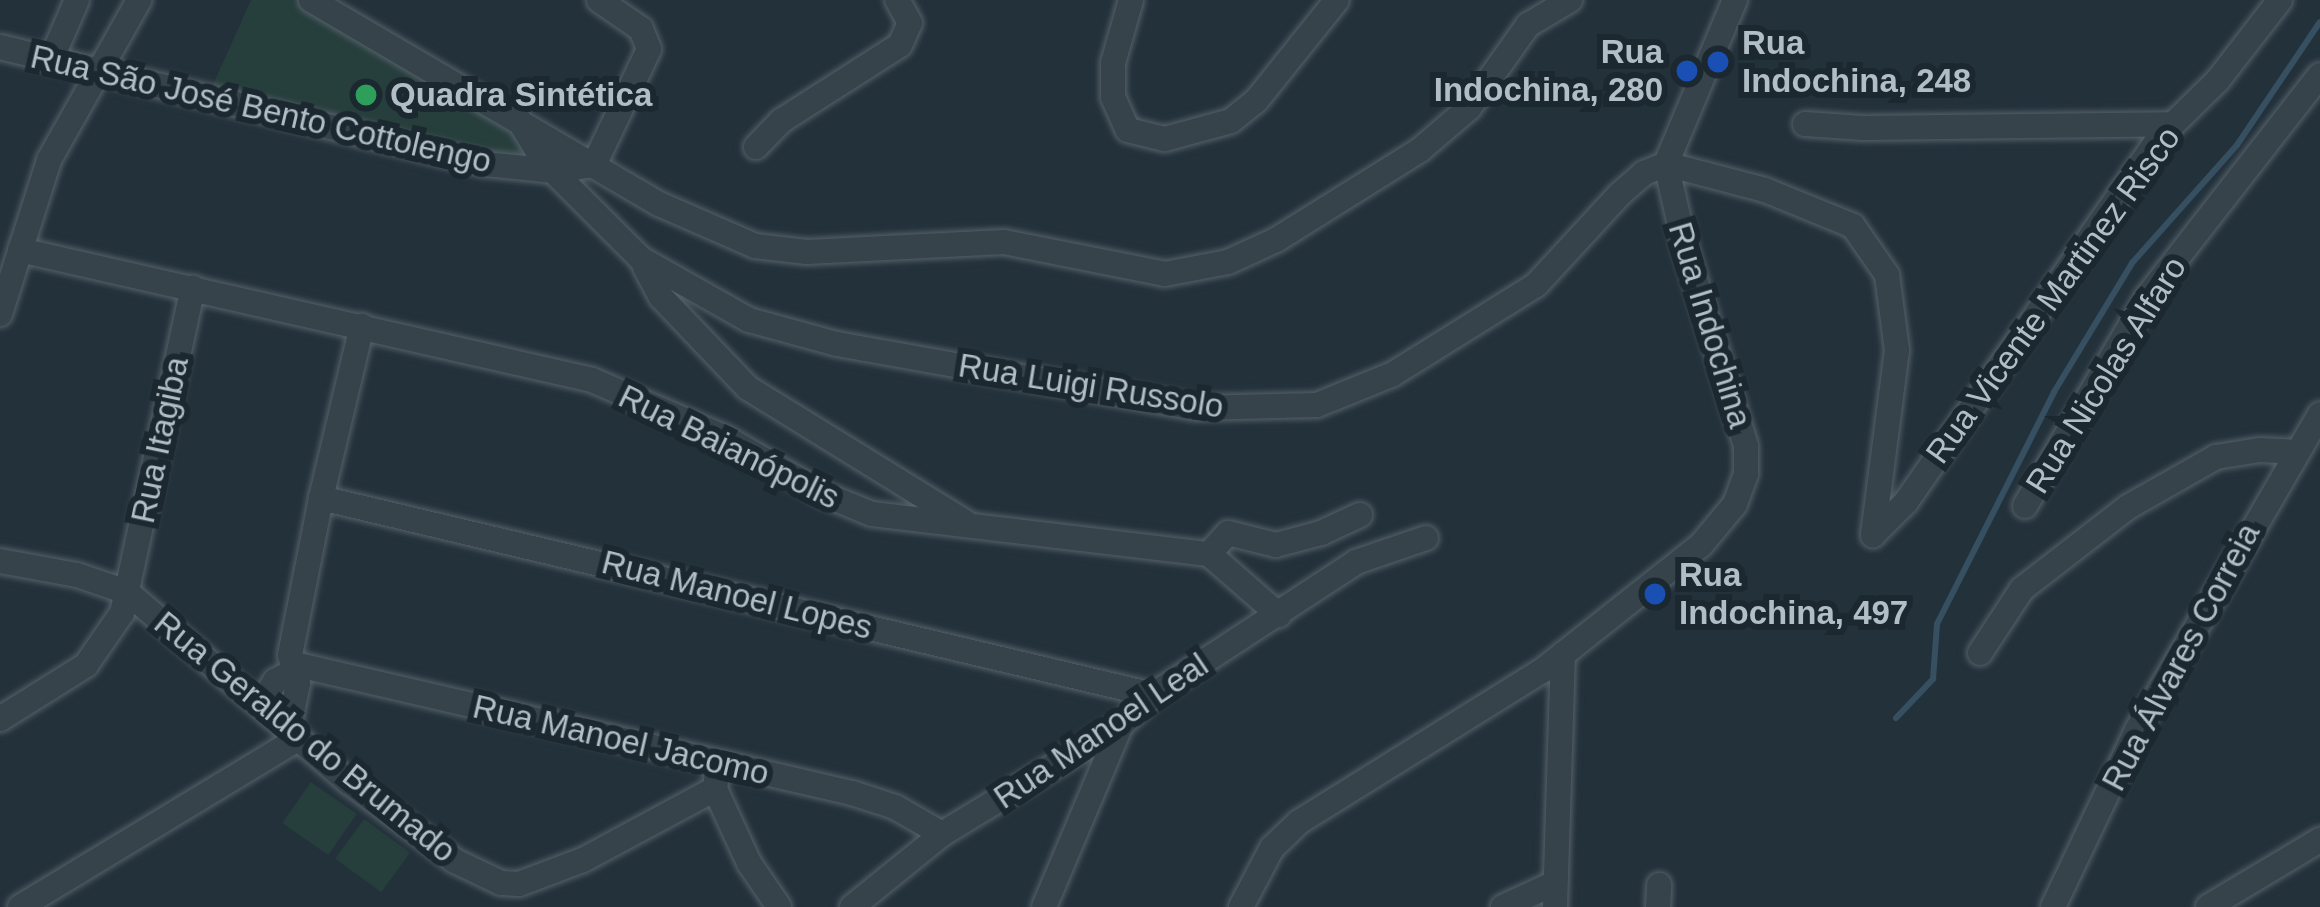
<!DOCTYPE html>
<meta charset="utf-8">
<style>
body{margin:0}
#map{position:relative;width:2320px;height:907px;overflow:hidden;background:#23313b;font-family:Helvetica,sans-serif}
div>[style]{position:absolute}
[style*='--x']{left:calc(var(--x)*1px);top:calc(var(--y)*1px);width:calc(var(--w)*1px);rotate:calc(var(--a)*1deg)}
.green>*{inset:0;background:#263e3c;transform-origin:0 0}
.stream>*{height:6px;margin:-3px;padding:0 3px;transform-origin:3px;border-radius:3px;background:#365062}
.roads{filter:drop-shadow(0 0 3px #556169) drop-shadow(0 0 3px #556169)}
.street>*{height:24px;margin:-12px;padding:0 12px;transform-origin:12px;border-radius:12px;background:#36434b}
.dots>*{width:33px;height:33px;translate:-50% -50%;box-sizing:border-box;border:6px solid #1c2830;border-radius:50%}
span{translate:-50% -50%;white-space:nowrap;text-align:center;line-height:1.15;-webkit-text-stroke:12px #1c2830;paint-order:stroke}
.poi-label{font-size:33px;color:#b2bec7;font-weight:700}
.left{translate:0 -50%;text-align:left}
.right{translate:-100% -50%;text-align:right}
.street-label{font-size:33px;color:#b2bec7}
</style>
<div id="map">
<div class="green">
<i style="clip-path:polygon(251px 0,309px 0,512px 116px,526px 147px,514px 159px,210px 91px)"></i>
<i style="left:311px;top:782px;width:56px;height:50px;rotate:35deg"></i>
<i style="left:364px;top:819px;width:57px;height:49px;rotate:36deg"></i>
</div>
<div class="stream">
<i style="--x:1896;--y:718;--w:54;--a:-46.5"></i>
<i style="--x:1933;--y:679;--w:55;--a:-85.8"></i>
<i style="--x:1937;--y:624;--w:260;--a:-63.2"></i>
<i style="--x:2054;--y:392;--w:151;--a:-58.8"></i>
<i style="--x:2132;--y:263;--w:158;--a:-48.3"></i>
<i style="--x:2237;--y:145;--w:148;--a:-56"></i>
</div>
<div class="roads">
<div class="street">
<i style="--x:311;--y:0;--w:403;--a:30.4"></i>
<i style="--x:659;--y:204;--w:105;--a:23.6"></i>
<i style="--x:755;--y:246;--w:52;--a:6.6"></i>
<i style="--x:807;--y:252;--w:197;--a:-2.9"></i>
<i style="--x:1004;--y:242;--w:164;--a:11.2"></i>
<i style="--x:1165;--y:274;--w:64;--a:-10.8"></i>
<i style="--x:1228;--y:262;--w:53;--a:-24.6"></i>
<i style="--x:1276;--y:240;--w:170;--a:-32"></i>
<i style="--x:1420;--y:150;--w:65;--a:-40.6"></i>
<i style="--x:1469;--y:108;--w:102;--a:-54.6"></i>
<i style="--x:1528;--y:25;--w:49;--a:-30.8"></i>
<i style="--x:1131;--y:0;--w:66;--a:105.9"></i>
<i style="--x:1113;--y:63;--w:34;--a:90"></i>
<i style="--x:1113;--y:97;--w:36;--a:66"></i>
<i style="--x:1128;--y:130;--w:38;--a:14"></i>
<i style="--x:1165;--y:139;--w:68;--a:-15.3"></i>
<i style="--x:1231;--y:121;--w:32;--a:-39"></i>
<i style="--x:1256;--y:101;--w:129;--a:-51.3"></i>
<i style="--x:0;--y:47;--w:499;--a:13.6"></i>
<i style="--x:485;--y:164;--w:70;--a:5.7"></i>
<i style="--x:555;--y:171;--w:39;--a:-9"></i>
<i style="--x:594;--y:165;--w:128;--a:-64.6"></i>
<i style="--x:649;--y:49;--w:22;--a:-112"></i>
<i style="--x:641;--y:29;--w:51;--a:-145.4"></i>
<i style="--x:51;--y:60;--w:65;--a:-66.6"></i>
<i style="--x:519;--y:120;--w:49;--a:59.2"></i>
<i style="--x:544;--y:162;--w:137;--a:45"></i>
<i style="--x:641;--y:259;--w:124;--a:29.5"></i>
<i style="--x:749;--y:320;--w:91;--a:15.3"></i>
<i style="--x:837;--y:344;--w:365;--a:10.1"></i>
<i style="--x:1196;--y:408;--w:121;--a:-1.4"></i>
<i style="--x:1317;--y:405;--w:82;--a:-22.2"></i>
<i style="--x:1393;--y:374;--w:168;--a:-31.9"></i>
<i style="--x:1536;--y:285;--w:124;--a:-47.3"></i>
<i style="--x:1620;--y:194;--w:32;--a:-41"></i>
<i style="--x:1644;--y:173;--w:24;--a:-22"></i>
<i style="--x:1666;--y:164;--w:102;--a:14.7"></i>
<i style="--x:1765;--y:190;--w:95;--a:22.2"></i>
<i style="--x:1853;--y:226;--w:60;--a:55.2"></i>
<i style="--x:1887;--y:275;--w:76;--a:82.4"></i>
<i style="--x:1897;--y:350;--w:187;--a:97.4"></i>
<i style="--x:1805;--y:124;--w:58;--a:3.9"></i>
<i style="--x:1863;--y:128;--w:310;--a:-0.7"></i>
<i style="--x:756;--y:147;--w:36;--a:-46"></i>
<i style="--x:781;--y:121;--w:141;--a:-32.6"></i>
<i style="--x:900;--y:45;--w:24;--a:-66"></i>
<i style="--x:910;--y:23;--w:26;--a:-119"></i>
<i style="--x:20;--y:250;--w:587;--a:12.8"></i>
<i style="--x:592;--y:380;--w:146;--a:23.4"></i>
<i style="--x:726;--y:438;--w:112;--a:30"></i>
<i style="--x:823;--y:494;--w:53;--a:22.2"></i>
<i style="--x:872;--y:514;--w:339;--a:6.8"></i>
<i style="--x:1209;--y:554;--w:28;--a:-48"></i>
<i style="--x:1228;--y:533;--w:49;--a:14"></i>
<i style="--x:1276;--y:545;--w:47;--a:-14.9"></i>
<i style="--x:1321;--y:533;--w:43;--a:-24.8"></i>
<i style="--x:645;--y:267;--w:34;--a:62"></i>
<i style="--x:661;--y:297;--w:126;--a:46.3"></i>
<i style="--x:748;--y:388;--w:255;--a:31.7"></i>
<i style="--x:0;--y:314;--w:162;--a:-72.3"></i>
<i style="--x:49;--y:160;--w:184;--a:-60.6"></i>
<i style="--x:321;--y:498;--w:855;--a:13.32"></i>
<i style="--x:2025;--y:506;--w:242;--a:-59.7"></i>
<i style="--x:2147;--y:297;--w:281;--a:-52.1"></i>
<i style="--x:1873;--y:535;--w:47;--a:-45"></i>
<i style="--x:1906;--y:502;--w:445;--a:-55.2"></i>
<i style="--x:2160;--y:137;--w:81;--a:-44.5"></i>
<i style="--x:2218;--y:80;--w:101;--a:-52.2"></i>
<i style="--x:1209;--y:554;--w:93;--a:41.1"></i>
<i style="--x:0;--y:561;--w:78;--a:10.3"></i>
<i style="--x:77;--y:575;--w:53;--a:18.8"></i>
<i style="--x:127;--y:592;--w:292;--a:40.6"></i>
<i style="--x:349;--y:782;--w:132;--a:36.7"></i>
<i style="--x:455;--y:861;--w:51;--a:25.6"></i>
<i style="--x:501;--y:883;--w:18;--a:3"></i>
<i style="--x:519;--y:884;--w:68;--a:-20.6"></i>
<i style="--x:583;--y:860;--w:150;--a:-28.3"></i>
<i style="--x:715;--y:789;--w:23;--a:-83"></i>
<i style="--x:1980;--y:653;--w:77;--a:-56.7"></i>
<i style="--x:2022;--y:589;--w:134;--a:-37.7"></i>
<i style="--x:2128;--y:507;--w:101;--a:-29.6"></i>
<i style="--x:2216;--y:457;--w:45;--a:-9"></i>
<i style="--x:2260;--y:450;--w:34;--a:3"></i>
<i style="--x:294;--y:664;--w:573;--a:13.02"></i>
<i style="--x:852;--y:793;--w:45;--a:18"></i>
<i style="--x:895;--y:807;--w:54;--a:29.9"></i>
<i style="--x:262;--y:703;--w:26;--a:-59"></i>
<i style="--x:275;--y:681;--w:21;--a:-28"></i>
<i style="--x:294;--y:671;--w:16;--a:-104"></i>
<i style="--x:290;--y:655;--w:160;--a:-78.8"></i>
<i style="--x:321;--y:498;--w:177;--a:-76.6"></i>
<i style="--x:0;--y:719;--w:102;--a:-32.1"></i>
<i style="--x:86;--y:665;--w:63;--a:-55.3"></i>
<i style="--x:122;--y:613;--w:333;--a:-77.7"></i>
<i style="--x:289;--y:727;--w:45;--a:-78.4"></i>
<i style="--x:298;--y:683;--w:13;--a:-108"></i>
<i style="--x:715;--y:789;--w:81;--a:65.3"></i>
<i style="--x:749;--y:863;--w:53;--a:55.7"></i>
<i style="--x:20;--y:907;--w:326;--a:-31.2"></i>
<i style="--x:852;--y:907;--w:116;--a:-39"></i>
<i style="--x:942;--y:834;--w:210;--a:-31.3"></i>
<i style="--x:1121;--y:725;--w:44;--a:-43.2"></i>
<i style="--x:1153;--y:695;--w:243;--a:-33.2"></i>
<i style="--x:1356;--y:562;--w:74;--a:-18.9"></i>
<i style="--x:1044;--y:907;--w:198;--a:-67.1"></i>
<i style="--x:1241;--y:907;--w:67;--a:-62.3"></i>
<i style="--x:1272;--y:848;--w:37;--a:-44"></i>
<i style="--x:1299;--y:822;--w:286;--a:-31.9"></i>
<i style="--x:1542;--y:671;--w:203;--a:-38.4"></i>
<i style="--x:1701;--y:545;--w:53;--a:-50.3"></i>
<i style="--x:1735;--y:504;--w:32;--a:-70"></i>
<i style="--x:1746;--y:474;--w:28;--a:-90"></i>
<i style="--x:1746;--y:446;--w:208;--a:-107"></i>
<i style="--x:1685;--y:247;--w:85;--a:-102.9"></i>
<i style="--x:1666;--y:164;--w:178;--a:-67.2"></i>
<i style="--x:1503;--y:907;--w:57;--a:-24.8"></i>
<i style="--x:1555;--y:907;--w:253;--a:-88.2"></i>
<i style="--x:1658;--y:907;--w:22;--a:-87"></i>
<i style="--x:2053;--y:907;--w:196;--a:-64.6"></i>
<i style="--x:2137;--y:730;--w:365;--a:-59.9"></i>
<i style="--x:2208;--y:907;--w:131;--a:-30.9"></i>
</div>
</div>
<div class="dots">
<i style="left:1718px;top:62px;background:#1a4fb4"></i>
<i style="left:1687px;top:71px;background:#1a4fb4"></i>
<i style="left:366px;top:95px;background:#2e9e5b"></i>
<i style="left:1655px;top:594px;background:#1a4fb4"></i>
</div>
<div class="poi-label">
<span class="left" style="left:1742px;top:62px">Rua<br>Indochina, 248</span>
<span class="right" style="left:1663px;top:71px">Rua<br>Indochina, 280</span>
<span class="left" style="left:390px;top:95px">Quadra Sintética</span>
<span class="left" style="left:1679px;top:594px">Rua<br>Indochina, 497</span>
</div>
<div class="street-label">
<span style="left:261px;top:109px;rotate:13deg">Rua São José Bento Cottolengo</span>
<span style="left:2053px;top:295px;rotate:-54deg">Rua Vicente Martinez Risco</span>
<span style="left:1710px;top:325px;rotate:73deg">Rua Indochina</span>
<span style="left:2106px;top:375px;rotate:-58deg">Rua Nicolas Alfaro</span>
<span style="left:1091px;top:386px;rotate:9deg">Rua Luigi Russolo</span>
<span style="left:160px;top:440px;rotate:-78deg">Rua Itagiba</span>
<span style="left:729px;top:447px;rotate:26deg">Rua Baianópolis</span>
<span style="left:737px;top:595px;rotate:14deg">Rua Manoel Lopes</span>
<span style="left:2181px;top:657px;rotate:-62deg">Rua Álvares Correia</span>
<span style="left:1101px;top:731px;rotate:-34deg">Rua Manoel Leal</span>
<span style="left:305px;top:737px;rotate:39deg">Rua Geraldo do Brumado</span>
<span style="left:621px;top:740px;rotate:13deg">Rua Manoel Jacomo</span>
</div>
</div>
